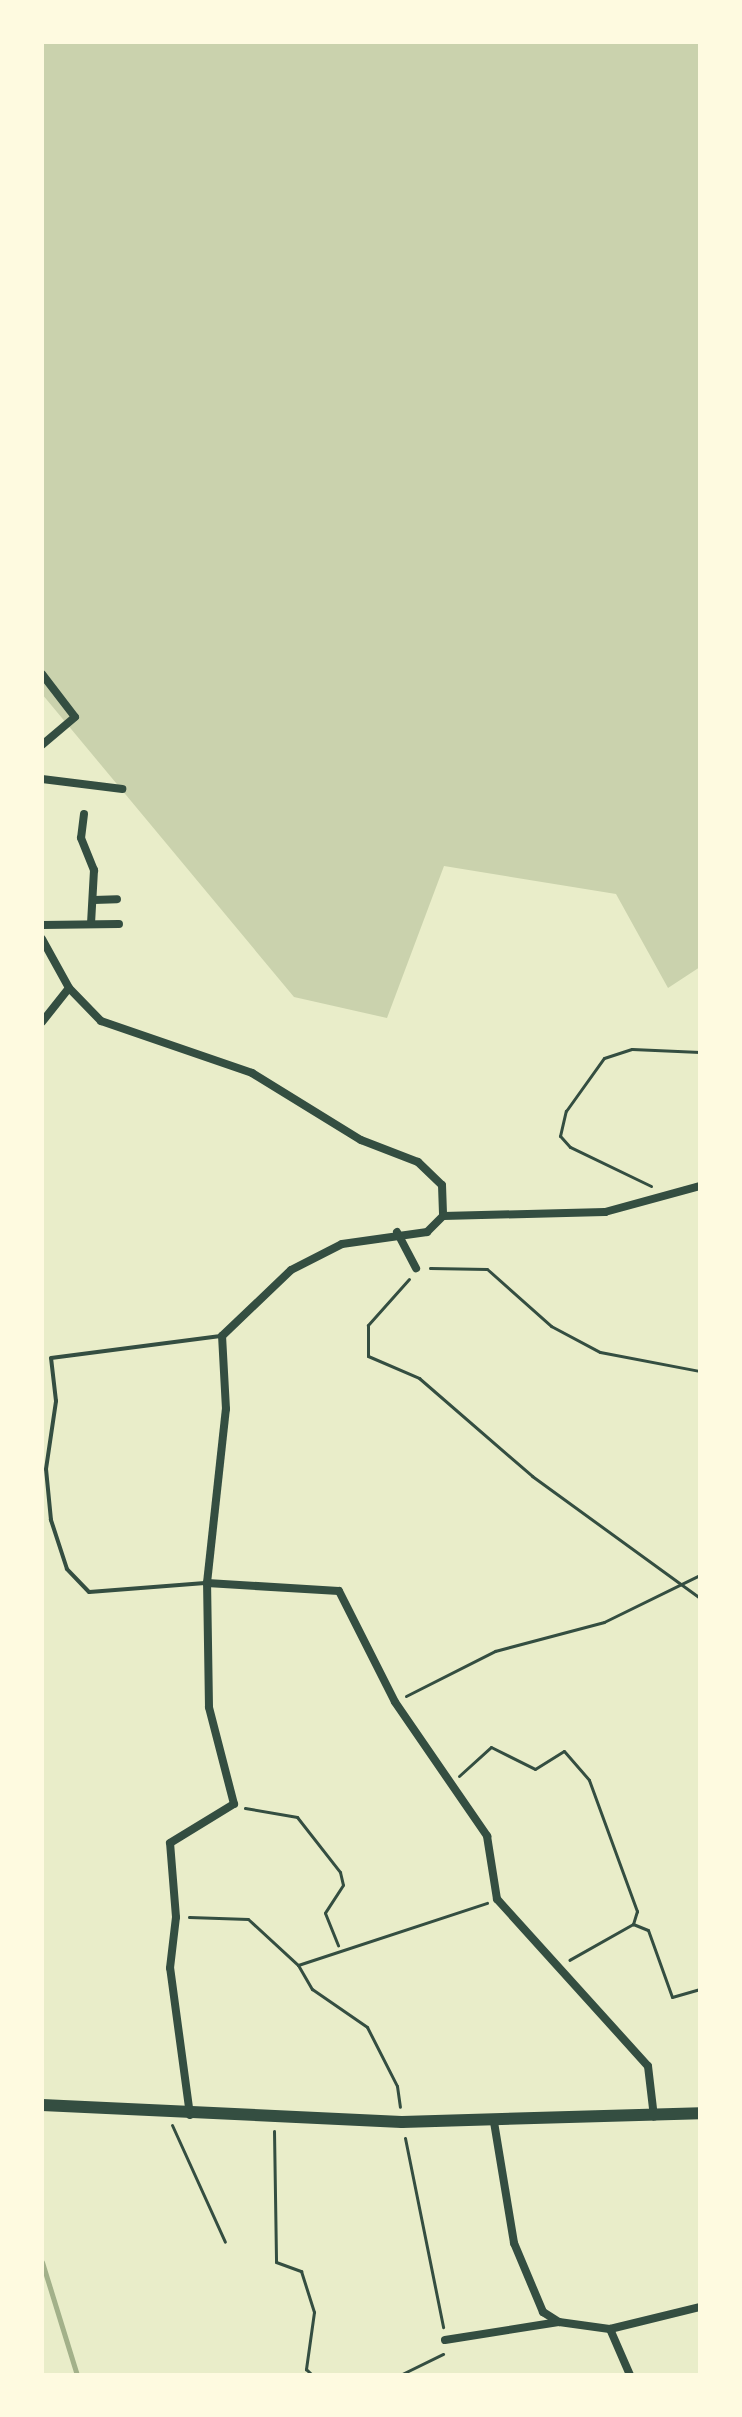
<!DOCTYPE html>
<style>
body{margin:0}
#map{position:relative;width:742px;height:2417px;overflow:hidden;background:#e9edc9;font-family:"Alegreya Sans",sans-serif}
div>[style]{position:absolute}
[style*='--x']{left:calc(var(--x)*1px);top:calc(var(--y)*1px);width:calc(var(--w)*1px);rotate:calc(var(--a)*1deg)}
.green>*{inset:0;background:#cad2ad}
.stream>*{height:5px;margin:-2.5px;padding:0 2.5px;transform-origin:2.5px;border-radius:2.5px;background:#a3b18a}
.path>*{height:3px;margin:-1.5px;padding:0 1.5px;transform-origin:1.5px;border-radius:1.5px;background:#344e41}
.service>*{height:4px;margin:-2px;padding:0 2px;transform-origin:2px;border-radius:2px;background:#344e41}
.minor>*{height:8px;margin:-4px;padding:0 4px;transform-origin:4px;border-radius:4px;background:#344e41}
.primary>*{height:12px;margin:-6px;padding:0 6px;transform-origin:6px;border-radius:6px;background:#344e41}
span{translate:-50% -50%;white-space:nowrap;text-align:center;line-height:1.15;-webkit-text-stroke:7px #fefae0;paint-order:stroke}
.frame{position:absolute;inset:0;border:44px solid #fefae0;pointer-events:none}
</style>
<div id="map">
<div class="green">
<i style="clip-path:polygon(42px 42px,700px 42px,700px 967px,668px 988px,616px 894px,444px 866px,387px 1018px,294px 997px,42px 694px)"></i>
</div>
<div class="stream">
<i style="--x:42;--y:2262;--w:118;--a:72.8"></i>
</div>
<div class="path">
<i style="--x:651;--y:1186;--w:90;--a:-154.3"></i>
<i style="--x:570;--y:1147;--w:15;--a:-132"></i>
<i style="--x:560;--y:1136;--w:26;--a:-77"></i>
<i style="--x:566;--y:1111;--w:65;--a:-54.4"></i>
<i style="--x:604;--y:1058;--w:29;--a:-18"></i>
<i style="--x:632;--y:1049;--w:68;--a:2.5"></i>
<i style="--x:430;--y:1268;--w:57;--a:1"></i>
<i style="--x:487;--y:1269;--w:86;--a:41.7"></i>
<i style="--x:551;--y:1326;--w:55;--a:28"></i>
<i style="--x:600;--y:1352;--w:102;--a:10.8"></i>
<i style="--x:409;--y:1279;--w:62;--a:131.7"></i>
<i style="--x:368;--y:1325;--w:31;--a:90"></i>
<i style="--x:368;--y:1356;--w:56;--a:23.3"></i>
<i style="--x:419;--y:1378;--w:150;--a:40.9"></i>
<i style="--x:532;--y:1476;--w:208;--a:36"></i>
<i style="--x:406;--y:1696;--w:100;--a:-26.8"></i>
<i style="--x:495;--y:1651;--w:113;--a:-14.9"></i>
<i style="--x:604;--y:1622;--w:107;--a:-26.1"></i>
<i style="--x:459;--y:1776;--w:43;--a:-42.2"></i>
<i style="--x:491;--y:1747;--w:49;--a:26.6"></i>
<i style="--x:535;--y:1769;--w:34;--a:-32"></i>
<i style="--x:564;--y:1751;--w:38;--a:49"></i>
<i style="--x:589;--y:1780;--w:140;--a:69.9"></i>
<i style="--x:637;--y:1911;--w:14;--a:107"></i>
<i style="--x:633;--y:1924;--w:73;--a:150.6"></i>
<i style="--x:245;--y:1808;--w:53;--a:9.8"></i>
<i style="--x:297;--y:1817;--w:70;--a:52"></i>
<i style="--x:340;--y:1872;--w:13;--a:77"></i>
<i style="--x:343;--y:1885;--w:33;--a:123"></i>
<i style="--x:325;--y:1913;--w:35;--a:68"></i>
<i style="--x:189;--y:1917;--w:59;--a:1.9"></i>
<i style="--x:248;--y:1919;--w:68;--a:42.6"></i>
<i style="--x:298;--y:1965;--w:28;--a:60"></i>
<i style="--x:312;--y:1989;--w:67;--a:34.6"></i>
<i style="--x:367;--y:2027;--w:66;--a:63"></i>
<i style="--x:397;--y:2086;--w:21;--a:82"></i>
<i style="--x:633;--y:1924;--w:16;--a:22"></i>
<i style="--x:648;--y:1930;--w:71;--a:70.3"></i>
<i style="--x:672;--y:1997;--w:29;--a:-16"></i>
<i style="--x:298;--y:1965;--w:199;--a:-18.2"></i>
<i style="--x:172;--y:2125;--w:128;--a:65.6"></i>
<i style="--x:274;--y:2131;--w:131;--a:89.1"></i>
<i style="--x:276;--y:2262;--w:27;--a:20"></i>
<i style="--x:301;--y:2271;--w:43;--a:72.4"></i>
<i style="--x:314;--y:2312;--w:58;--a:98"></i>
<i style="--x:306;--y:2369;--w:8;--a:45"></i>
<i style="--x:405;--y:2138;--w:193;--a:78.6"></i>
<i style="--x:400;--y:2375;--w:48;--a:-26"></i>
</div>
<div class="service">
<i style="--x:205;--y:1583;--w:116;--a:175.6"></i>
<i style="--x:89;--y:1592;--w:32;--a:-134"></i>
<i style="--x:67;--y:1569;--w:52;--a:-108.1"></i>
<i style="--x:51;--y:1520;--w:51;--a:-95.6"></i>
<i style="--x:46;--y:1469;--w:69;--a:-81.6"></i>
<i style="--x:56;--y:1401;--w:43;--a:-96.6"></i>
<i style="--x:51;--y:1358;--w:171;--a:-7.4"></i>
</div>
<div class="minor">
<i style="--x:42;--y:674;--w:54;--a:52.5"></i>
<i style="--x:75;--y:717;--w:43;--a:139.7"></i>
<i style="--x:42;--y:779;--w:81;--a:7.1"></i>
<i style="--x:84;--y:814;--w:24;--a:97"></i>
<i style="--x:81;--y:838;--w:35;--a:68"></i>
<i style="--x:94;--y:870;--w:54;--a:93.2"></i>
<i style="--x:94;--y:900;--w:23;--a:-2"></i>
<i style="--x:42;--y:925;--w:77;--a:-0.7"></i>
<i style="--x:42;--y:939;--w:56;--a:61.1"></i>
<i style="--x:69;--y:988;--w:46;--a:45.9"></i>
<i style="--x:101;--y:1021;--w:160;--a:19"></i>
<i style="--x:252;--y:1073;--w:128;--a:31.6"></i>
<i style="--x:361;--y:1140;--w:61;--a:21.1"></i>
<i style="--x:418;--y:1162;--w:33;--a:44"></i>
<i style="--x:442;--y:1185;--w:31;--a:88"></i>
<i style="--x:42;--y:1022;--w:43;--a:-51.5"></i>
<i style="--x:397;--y:1232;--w:41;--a:62.2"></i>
<i style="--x:207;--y:1583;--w:132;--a:3.5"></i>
<i style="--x:339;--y:1591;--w:124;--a:63.2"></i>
<i style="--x:395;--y:1702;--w:163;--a:55.5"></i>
<i style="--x:487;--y:1836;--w:64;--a:81"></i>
<i style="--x:497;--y:1899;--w:225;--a:47.9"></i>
<i style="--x:648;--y:2066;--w:51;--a:83.3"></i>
<i style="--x:190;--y:2115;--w:148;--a:-97.7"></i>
<i style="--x:170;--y:1968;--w:51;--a:-83.3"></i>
<i style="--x:176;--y:1917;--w:74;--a:-94.6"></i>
<i style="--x:170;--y:1843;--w:75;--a:-31.4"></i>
<i style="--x:234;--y:1804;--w:100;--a:-104.5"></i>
<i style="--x:209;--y:1707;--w:124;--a:-90.9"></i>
<i style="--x:207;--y:1583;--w:175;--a:-83.8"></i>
<i style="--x:226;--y:1409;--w:73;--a:-93.1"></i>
<i style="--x:222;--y:1336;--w:95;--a:-43.7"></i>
<i style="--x:291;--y:1270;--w:57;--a:-27"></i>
<i style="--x:342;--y:1244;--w:86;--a:-8"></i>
<i style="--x:427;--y:1232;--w:23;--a:-45"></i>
<i style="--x:443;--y:1216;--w:162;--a:-1.4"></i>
<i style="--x:605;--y:1212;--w:98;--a:-15.3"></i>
<i style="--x:494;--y:2122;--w:123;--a:80.6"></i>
<i style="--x:514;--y:2243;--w:75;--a:67.2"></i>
<i style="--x:543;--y:2312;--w:19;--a:32"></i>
<i style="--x:559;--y:2322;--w:51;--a:7.8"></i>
<i style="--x:610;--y:2329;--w:50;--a:66.5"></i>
<i style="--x:610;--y:2329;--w:93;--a:-13.7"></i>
<i style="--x:445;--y:2340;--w:115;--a:-9"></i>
</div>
<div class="primary">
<i style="--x:42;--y:2105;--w:360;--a:2.7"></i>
<i style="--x:402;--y:2122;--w:298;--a:-1.7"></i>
</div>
<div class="frame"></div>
</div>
